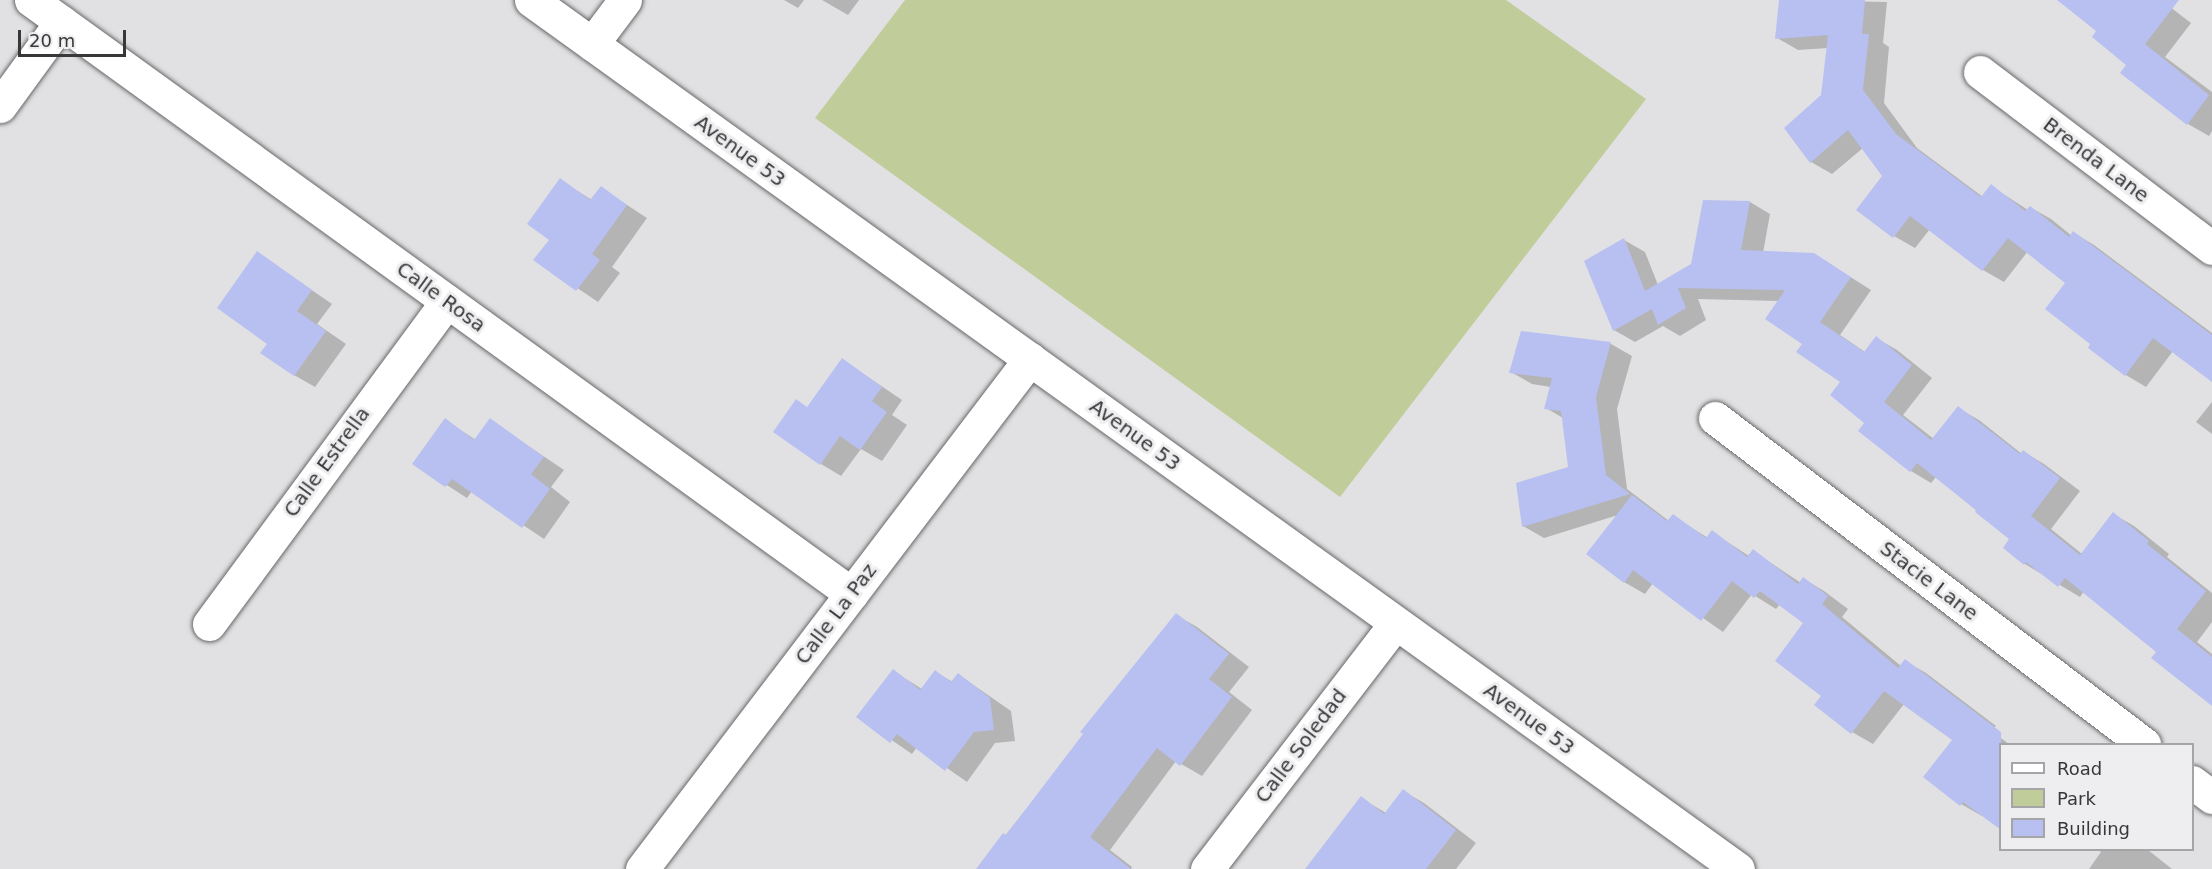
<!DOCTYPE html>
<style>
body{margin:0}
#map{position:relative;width:2212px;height:869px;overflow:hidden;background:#e1e1e3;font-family:"DejaVu Sans",sans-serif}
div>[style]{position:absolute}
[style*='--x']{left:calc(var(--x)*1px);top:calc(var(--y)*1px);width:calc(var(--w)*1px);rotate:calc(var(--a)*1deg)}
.green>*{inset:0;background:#c1cc9b}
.shadow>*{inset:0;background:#0003}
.building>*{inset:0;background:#b8c0f1}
.roads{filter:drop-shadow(0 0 2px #68686a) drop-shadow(0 0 2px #68686a)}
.minor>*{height:33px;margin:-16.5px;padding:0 16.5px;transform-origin:16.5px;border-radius:16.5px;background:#fff}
span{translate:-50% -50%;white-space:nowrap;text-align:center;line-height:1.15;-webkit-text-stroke:6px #eeeef0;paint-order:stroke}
.street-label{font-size:20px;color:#383839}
.legend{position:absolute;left:1999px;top:743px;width:195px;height:108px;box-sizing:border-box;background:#eeeef0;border:2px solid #a5a5a7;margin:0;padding:8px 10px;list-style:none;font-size:18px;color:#383839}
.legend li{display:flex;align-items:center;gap:12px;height:30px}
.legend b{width:30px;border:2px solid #a5a5a7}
.scale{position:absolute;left:18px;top:30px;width:108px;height:27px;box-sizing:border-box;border:3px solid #383839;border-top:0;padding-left:8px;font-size:18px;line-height:21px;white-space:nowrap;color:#383839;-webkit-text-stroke:4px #eeeef0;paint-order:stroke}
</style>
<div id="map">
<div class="green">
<i style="clip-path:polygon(905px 0,1506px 0,1646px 99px,1340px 497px,815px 118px)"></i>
</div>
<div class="shadow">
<i style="clip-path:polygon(784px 0,804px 0,798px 8px)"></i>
<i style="clip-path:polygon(822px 0,859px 0,848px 15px)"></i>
<i style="clip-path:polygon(1781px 0,1887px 2px,1883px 43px,1889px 47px,1884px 103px,1917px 148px,1983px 197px,1991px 186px,2028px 210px,2030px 207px,2051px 219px,2072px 236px,2074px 233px,2094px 245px,2212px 333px,2212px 380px,2173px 351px,2146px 387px,2126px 375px,2093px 344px,2067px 282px,2028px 251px,2004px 282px,1983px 270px,1930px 229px,1915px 248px,1894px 236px,1884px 176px,1863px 148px,1832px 174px,1811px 162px,1786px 128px,1823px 96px,1828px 48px,1798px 50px,1777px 38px)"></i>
<i style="clip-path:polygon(2070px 0,2161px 0,2191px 23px,2165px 57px,2212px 92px,2212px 131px,2209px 136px,2188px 124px,2128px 64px)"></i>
<i style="clip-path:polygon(560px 180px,592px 200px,601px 188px,647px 218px,612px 267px,620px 273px,598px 302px,536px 260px,551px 240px)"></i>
<i style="clip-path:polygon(1750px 202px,1770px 214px,1763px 253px,1814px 254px,1871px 290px,1840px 335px,1865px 352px,1876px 338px,1897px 350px,1932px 378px,1903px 415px,1934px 439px,1958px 408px,1979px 420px,2022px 454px,2024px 452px,2044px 464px,2080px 491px,2051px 529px,2082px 554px,2113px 514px,2134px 526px,2169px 554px,2167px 557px,2212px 593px,2212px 622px,2197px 642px,2212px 654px,2212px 703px,2158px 652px,2084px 591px,2080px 597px,2025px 564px,2011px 539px,1936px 477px,1931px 483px,1911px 471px,1866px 422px,1842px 382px,1804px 343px,1779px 301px,1698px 299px,1706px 320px,1680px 336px,1663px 326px,1635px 342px,1614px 330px,1624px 240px,1645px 252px,1658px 285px,1693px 265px)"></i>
<i style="clip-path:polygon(258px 253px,332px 304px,317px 324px,346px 344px,315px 387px,294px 375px)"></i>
<i style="clip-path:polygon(1522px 333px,1611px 344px,1632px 356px,1617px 409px,1627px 489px,1669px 521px,1673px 516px,1708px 538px,1712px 532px,1749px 556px,1753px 551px,1801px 583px,1804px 579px,1824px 591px,1848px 609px,1842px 617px,1901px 666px,1905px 661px,1926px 673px,1996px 726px,1991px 731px,2009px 744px,2000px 744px,1982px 816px,1961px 804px,1954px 740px,1904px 704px,1873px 744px,1852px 732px,1823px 696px,1805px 623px,1780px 604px,1776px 609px,1752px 594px,1723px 632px,1653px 583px,1645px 594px,1624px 582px,1618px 515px,1544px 538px,1523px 526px,1569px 468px,1563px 418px,1546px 408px,1551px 387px,1532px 384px,1511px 372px)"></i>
<i style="clip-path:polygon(843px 360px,902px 400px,892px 415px,907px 425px,882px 461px,861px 449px,841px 476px,821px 464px)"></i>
<i style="clip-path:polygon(2212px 402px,2212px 434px,2196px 422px)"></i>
<i style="clip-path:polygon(445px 420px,476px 440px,490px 420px,564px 470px,551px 487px,570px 502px,544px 539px,472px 491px,467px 498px,414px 464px)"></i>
<i style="clip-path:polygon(1176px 615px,1197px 627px,1249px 667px,1229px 692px,1252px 710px,1202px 776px,1176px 761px,1110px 850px,1132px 867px,1131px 869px,979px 869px,1085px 734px,1082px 732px,1124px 678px,1127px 680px)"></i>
<i style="clip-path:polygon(893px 671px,922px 689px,935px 672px,953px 682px,959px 675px,1011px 711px,1015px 741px,995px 743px,967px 782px,917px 747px,912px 754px,858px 717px)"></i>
<i style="clip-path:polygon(1403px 791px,1424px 803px,1476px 843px,1456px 869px,1316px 869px,1361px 798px,1386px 813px)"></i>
<i style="clip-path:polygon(2098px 850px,2148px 850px,2172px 869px,2089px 869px,2101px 852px)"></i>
</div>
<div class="building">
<i style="clip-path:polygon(1779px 0,1865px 0,1862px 34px,1869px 34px,1863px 90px,1896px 134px,1981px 197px,1991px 184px,2025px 211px,2030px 206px,2069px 237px,2073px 231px,2212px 335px,2212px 382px,2153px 338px,2125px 376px,2088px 348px,2090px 344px,2045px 309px,2065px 283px,2008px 238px,1982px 271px,1910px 216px,1893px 238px,1856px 210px,1882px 176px,1848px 130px,1810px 163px,1784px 128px,1821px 95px,1828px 35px,1775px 39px)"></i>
<i style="clip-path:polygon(2057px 0,2179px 0,2145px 44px,2209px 95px,2187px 125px,2120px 73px,2126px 65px,2092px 37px,2096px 31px)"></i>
<i style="clip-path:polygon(560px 178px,590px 200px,601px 186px,627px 205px,592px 254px,600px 260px,576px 291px,533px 260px,549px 240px,527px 224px)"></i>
<i style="clip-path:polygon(1703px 200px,1750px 201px,1741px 250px,1814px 253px,1851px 277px,1820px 322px,1864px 352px,1876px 336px,1912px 365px,1884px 402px,1931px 440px,1958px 406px,2020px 454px,2023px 450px,2060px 478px,2031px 516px,2080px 555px,2113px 512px,2149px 541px,2147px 544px,2206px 591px,2177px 629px,2212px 657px,2212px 706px,2151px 658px,2156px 652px,2065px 578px,2058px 587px,2026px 562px,2024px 565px,2003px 548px,2009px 539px,1975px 512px,1976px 510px,1917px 463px,1910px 472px,1858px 431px,1864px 423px,1830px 395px,1840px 382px,1796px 352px,1802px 344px,1765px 319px,1785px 290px,1678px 288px,1686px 308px,1658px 325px,1652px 309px,1613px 331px,1584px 261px,1624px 238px,1645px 291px,1691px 264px)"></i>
<i style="clip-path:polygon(257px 251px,312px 290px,297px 311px,326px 331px,294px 376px,260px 353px,267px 344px,217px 308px)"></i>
<i style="clip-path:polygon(1521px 331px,1611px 342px,1596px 397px,1606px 475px,1630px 494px,1522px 527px,1516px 483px,1568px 467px,1561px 411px,1544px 409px,1552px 378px,1509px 373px)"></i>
<i style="clip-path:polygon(842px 358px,882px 387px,872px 401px,887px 412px,860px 450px,840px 436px,820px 465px,773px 432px,796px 399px,807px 407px)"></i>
<i style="clip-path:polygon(445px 418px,474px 440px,490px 418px,544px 457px,531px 474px,550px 489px,522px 528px,452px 479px,445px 487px,412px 464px)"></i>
<i style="clip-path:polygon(1632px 495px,1667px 521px,1673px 514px,1706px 538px,1712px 530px,1747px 557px,1753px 549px,1798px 584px,1803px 577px,1828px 596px,1822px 604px,1898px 668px,1905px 659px,2001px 732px,2001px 830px,1963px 802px,1960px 806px,1923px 777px,1952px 740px,1884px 691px,1851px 734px,1814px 705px,1821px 696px,1775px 661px,1803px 623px,1760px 591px,1754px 598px,1732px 581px,1701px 621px,1633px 570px,1624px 583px,1586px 554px)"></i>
<i style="clip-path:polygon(1176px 613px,1229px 654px,1209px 679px,1232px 697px,1180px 766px,1157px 748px,1090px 837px,1131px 869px,976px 869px,1003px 833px,1006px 835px,1083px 734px,1080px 732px)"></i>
<i style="clip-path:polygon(893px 669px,920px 690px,935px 670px,951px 682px,958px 673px,990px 698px,994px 730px,974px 732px,945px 771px,897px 734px,890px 743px,856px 717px)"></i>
<i style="clip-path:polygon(1403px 789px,1456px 830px,1426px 869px,1305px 869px,1361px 796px,1384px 814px)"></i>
</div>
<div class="roads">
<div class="minor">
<i style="--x:31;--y:0;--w:1013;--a:35.89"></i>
<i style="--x:531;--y:0;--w:1487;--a:35.75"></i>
<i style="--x:592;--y:44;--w:55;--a:-53.1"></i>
<i style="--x:1980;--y:72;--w:291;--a:37.2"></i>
<i style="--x:0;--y:106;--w:104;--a:-54"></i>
<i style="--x:1715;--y:418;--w:539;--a:37.23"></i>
<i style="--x:209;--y:624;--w:401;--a:-53.6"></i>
<i style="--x:2192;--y:782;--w:25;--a:37"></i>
<i style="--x:642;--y:869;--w:641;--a:-52.74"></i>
<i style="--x:1207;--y:869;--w:310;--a:-52.5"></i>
</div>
</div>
<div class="street-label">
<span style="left:740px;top:151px;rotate:36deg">Avenue 53</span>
<span style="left:2096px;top:160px;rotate:37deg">Brenda Lane</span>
<span style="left:441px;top:297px;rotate:36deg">Calle Rosa</span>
<span style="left:1135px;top:435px;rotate:36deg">Avenue 53</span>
<span style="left:327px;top:462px;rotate:-54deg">Calle Estrella</span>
<span style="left:1929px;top:581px;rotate:37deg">Stacie Lane</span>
<span style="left:836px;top:614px;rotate:-53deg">Calle La Paz</span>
<span style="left:1529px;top:719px;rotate:36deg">Avenue 53</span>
<span style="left:1301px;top:746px;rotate:-53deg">Calle Soledad</span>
</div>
<ul class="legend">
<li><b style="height:8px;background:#fff"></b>Road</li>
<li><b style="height:16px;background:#c1cc9b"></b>Park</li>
<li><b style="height:16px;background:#b8c0f1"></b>Building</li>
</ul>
<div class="scale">20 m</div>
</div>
